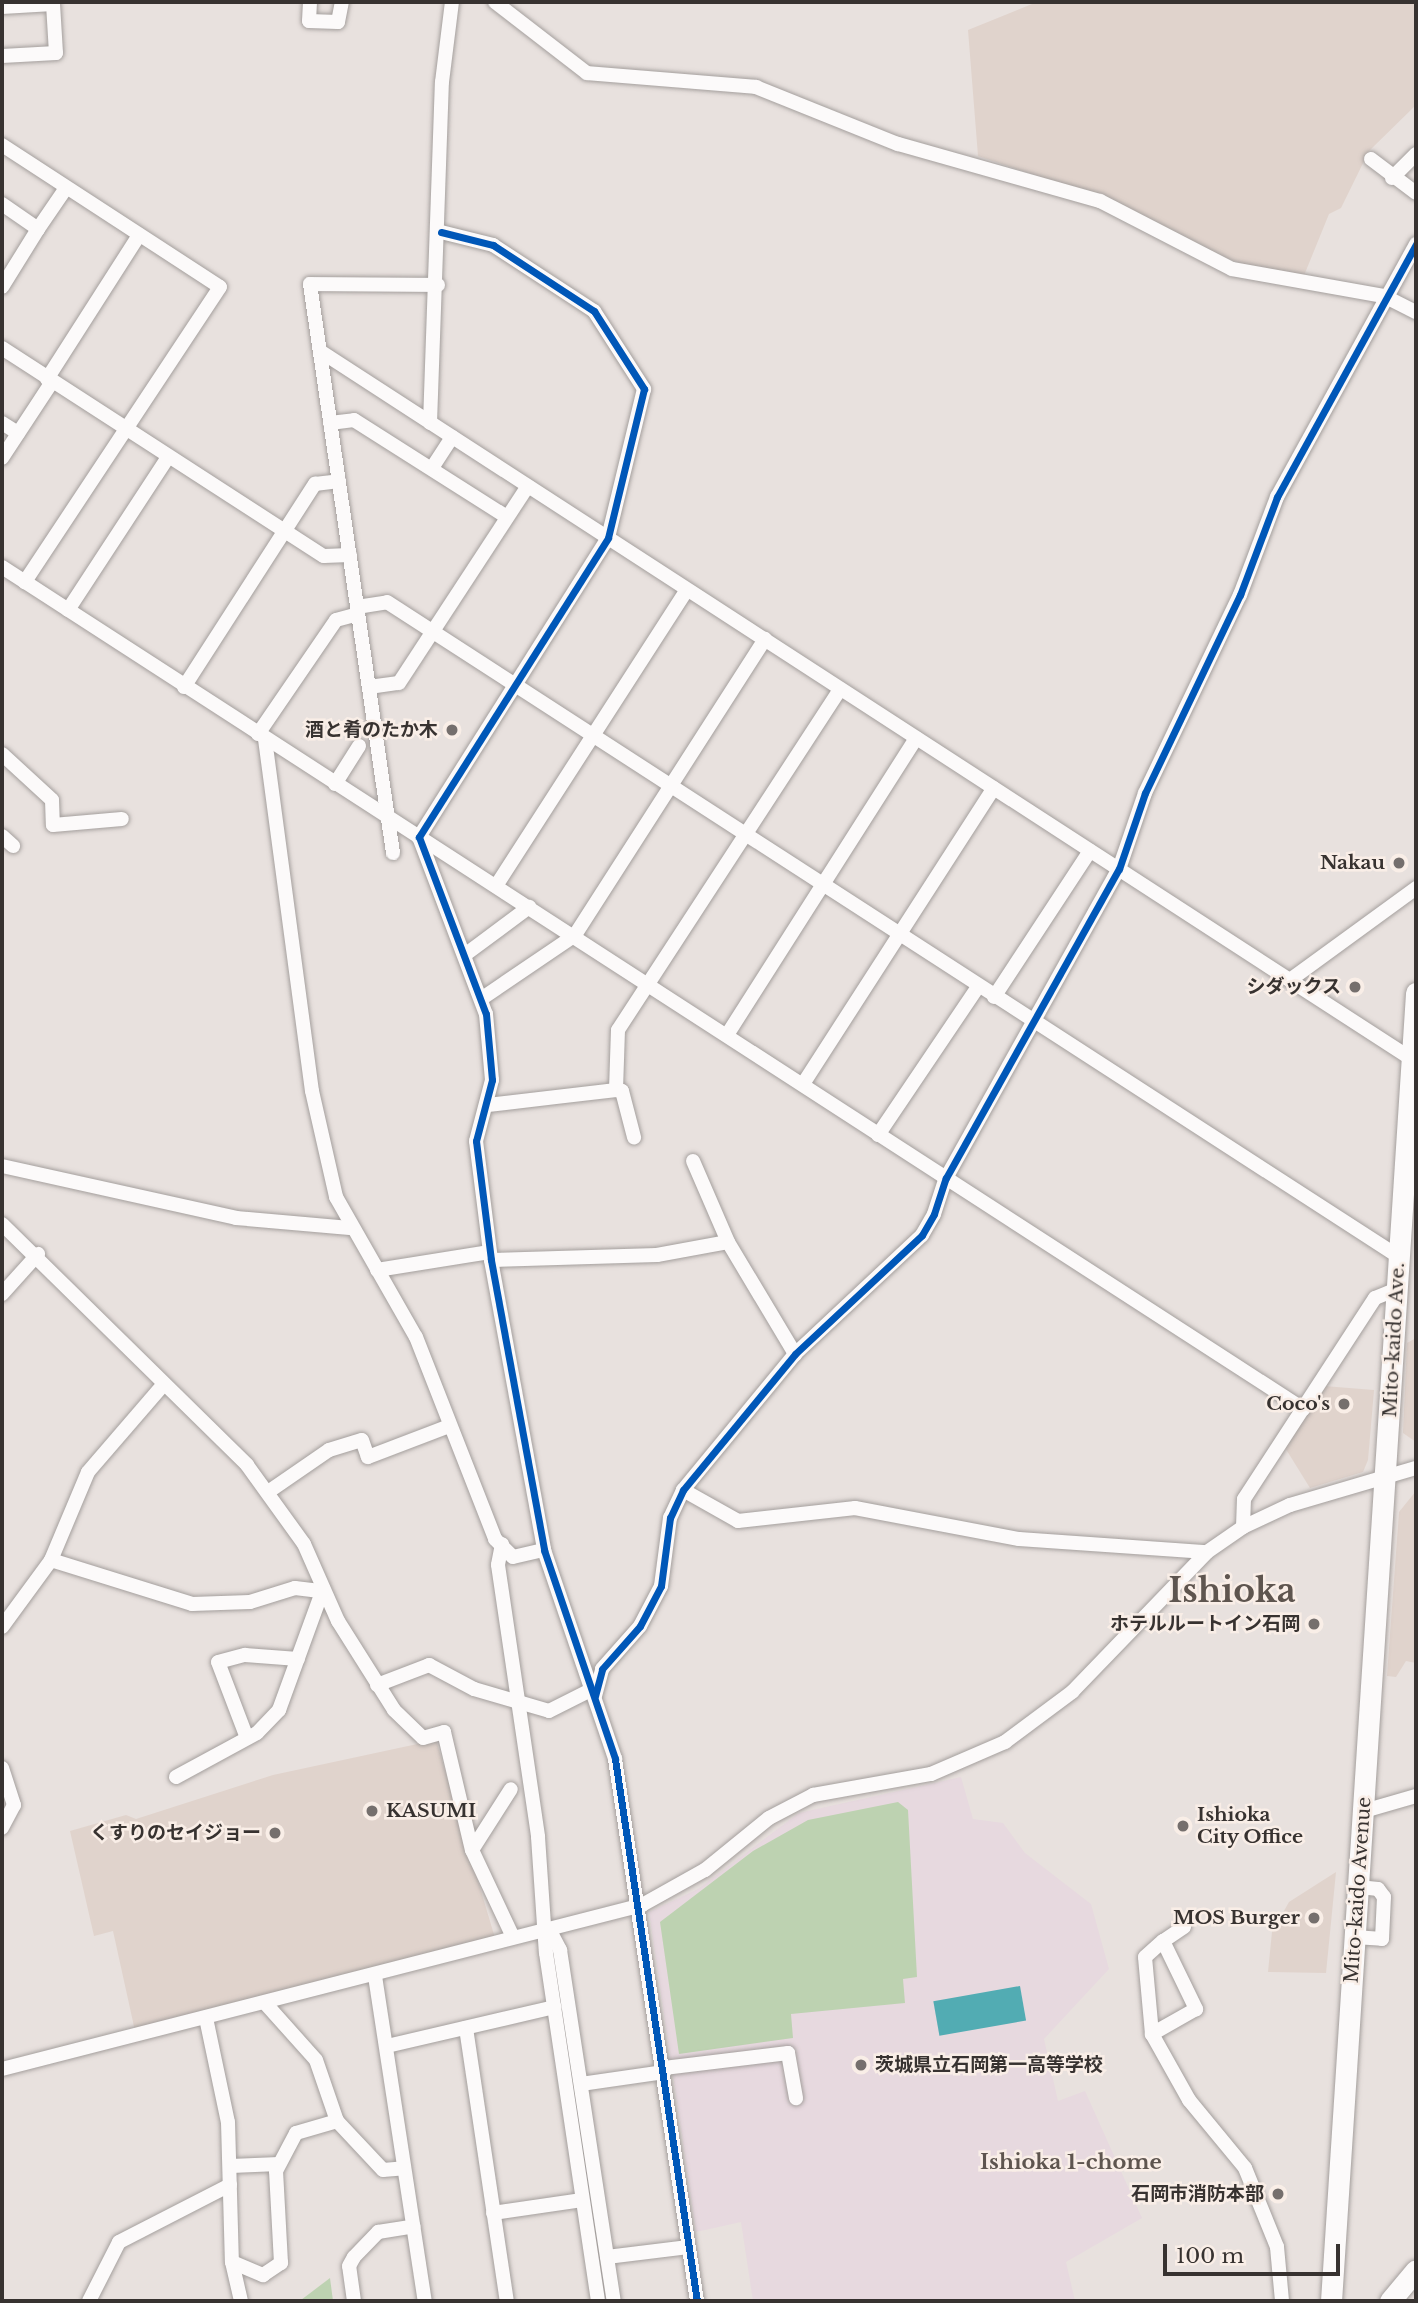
<!DOCTYPE html>
<meta charset="utf-8">
<style>
body{margin:0}
#map{position:relative;width:1418px;height:2303px;overflow:hidden;background:#e8e1de;font-family:"Libre Baskerville","Noto Sans JP",serif}
div>[style]{position:absolute}
[style*='--x']{left:calc(var(--x)*1px);top:calc(var(--y)*1px);width:calc(var(--w)*1px);rotate:calc(var(--a)*1deg)}
.built>*{inset:0;background:#e0d3cc}
.education>*{inset:0;background:#e7d9df}
.green>*{inset:0;background:#bdd2b1}
.water>*{inset:0;background:#52acb3;transform-origin:0 0}
.roads{filter:drop-shadow(0 0 2px #a49f9d) drop-shadow(0 0 2px #a49f9d)}
.minor>*{height:14px;margin:-7px;padding:0 7px;transform-origin:7px;border-radius:7px;background:#fcfafa}
.highway>*{height:21px;margin:-10.5px;padding:0 10.5px;transform-origin:10.5px;border-radius:10.5px;background:#fcfafa}
.cycleway>*{height:7px;margin:-3.5px;padding:0 3.5px;transform-origin:3.5px;border-radius:3.5px;background:#0057b8}
.dots>*{width:19px;height:19px;translate:-50% -50%;box-sizing:border-box;border:4px solid #f9eee7;border-radius:50%}
span{translate:-50% -50%;white-space:nowrap;text-align:center;line-height:1.15;-webkit-text-stroke:5px #f9eee7;paint-order:stroke}
.poi-label{font-size:19px;color:#373230;font-weight:700}
.right{translate:-100% -50%;text-align:right}
.left{translate:0 -50%;text-align:left}
.street-label{font-size:19px;color:#373230}
.neighbourhood-label{font-size:21px;color:#5e554f;font-weight:700}
.town-label{font-size:33px;color:#5e554f;font-weight:700}
.frame{position:absolute;inset:0;border:4px solid #373230;pointer-events:none}
.scale{position:absolute;left:1163px;top:2244px;width:177px;height:32px;box-sizing:border-box;border:4px solid #373230;border-top:0;padding-left:9px;font-size:21px;line-height:24px;white-space:nowrap;color:#373230;-webkit-text-stroke:5px #f9eee7;paint-order:stroke}
</style>
<div id="map">
<div class="built">
<i style="clip-path:polygon(1037px 2px,1416px 2px,1416px 105px,1369px 151px,1341px 208px,1329px 214px,1303px 278px,1264px 271px,1208px 252px,1109px 200px,978px 156px,968px 30px)"></i>
<i style="clip-path:polygon(1416px 1338px,1416px 1442px,1403px 1433px,1407px 1343px)"></i>
<i style="clip-path:polygon(1324px 1386px,1374px 1390px,1368px 1460px,1363px 1472px,1310px 1488px,1284px 1446px)"></i>
<i style="clip-path:polygon(1416px 1491px,1416px 1663px,1406px 1661px,1396px 1677px,1387px 1676px,1399px 1512px)"></i>
<i style="clip-path:polygon(436px 1740px,495px 1938px,135px 2031px,113px 1931px,94px 1936px,70px 1831px,126px 1815px,136px 1819px,273px 1775px)"></i>
<i style="clip-path:polygon(1336px 1872px,1326px 1973px,1268px 1972px,1272px 1932px,1289px 1902px)"></i>
</div>
<div class="education">
<i style="clip-path:polygon(961px 1777px,973px 1819px,1003px 1823px,1025px 1853px,1091px 1904px,1109px 1969px,1044px 2039px,1058px 2101px,1085px 2091px,1142px 2218px,1066px 2262px,1075px 2301px,753px 2301px,741px 2222px,696px 2232px,649px 1912px,698px 1889px,799px 1813px)"></i>
</div>
<div class="green">
<i style="clip-path:polygon(898px 1802px,908px 1810px,917px 1977px,903px 1979px,905px 2003px,791px 2014px,793px 2038px,679px 2054px,660px 1922px,753px 1851px,808px 1820px)"></i>
<i style="clip-path:polygon(330px 2278px,333px 2301px,300px 2301px,301px 2300px)"></i>
</div>
<div class="water">
<i style="left:1020px;top:1986px;width:35px;height:88px;rotate:80deg"></i>
</div>
<div class="roads">
<div class="minor">
<i style="--x:310;--y:2;--w:19;--a:93"></i>
<i style="--x:309;--y:21;--w:29;--a:2"></i>
<i style="--x:338;--y:22;--w:20;--a:-79"></i>
<i style="--x:495;--y:2;--w:116;--a:37.7"></i>
<i style="--x:587;--y:73;--w:170;--a:4.7"></i>
<i style="--x:756;--y:87;--w:153;--a:21.9"></i>
<i style="--x:898;--y:144;--w:210;--a:15.8"></i>
<i style="--x:1100;--y:201;--w:148;--a:27.3"></i>
<i style="--x:1232;--y:269;--w:154;--a:10.1"></i>
<i style="--x:1384;--y:296;--w:36;--a:27"></i>
<i style="--x:2;--y:7;--w:51;--a:-3.4"></i>
<i style="--x:53;--y:4;--w:49;--a:86.5"></i>
<i style="--x:56;--y:53;--w:54;--a:176.8"></i>
<i style="--x:2;--y:145;--w:260;--a:33.1"></i>
<i style="--x:220;--y:287;--w:354;--a:123.5"></i>
<i style="--x:1371;--y:159;--w:56;--a:37.1"></i>
<i style="--x:1392;--y:178;--w:34;--a:-45"></i>
<i style="--x:2;--y:204;--w:44;--a:34.8"></i>
<i style="--x:38;--y:229;--w:68;--a:121.8"></i>
<i style="--x:38;--y:229;--w:50;--a:-55.7"></i>
<i style="--x:441;--y:232;--w:54;--a:14"></i>
<i style="--x:493;--y:245;--w:121;--a:33.2"></i>
<i style="--x:594;--y:311;--w:93;--a:57.3"></i>
<i style="--x:644;--y:389;--w:153;--a:103.6"></i>
<i style="--x:608;--y:538;--w:354;--a:122.3"></i>
<i style="--x:419;--y:837;--w:189;--a:69.3"></i>
<i style="--x:486;--y:1014;--w:66;--a:84.8"></i>
<i style="--x:492;--y:1080;--w:63;--a:104.7"></i>
<i style="--x:476;--y:1141;--w:120;--a:82.8"></i>
<i style="--x:491;--y:1260;--w:295;--a:79.6"></i>
<i style="--x:544;--y:1550;--w:221;--a:71.2"></i>
<i style="--x:615;--y:1759;--w:548;--a:81.4"></i>
<i style="--x:2;--y:348;--w:383;--a:32.9"></i>
<i style="--x:324;--y:556;--w:26;--a:-2"></i>
<i style="--x:320;--y:351;--w:1306;--a:32.97"></i>
<i style="--x:47;--y:379;--w:171;--a:-57.4"></i>
<i style="--x:2;--y:423;--w:19;--a:32"></i>
<i style="--x:330;--y:423;--w:24;--a:-7"></i>
<i style="--x:354;--y:420;--w:181;--a:32.4"></i>
<i style="--x:430;--y:423;--w:341;--a:-88"></i>
<i style="--x:442;--y:82;--w:81;--a:-82.9"></i>
<i style="--x:2;--y:458;--w:91;--a:-56.7"></i>
<i style="--x:432;--y:468;--w:37;--a:-57"></i>
<i style="--x:2;--y:567;--w:1550;--a:32.91"></i>
<i style="--x:357;--y:607;--w:30;--a:-9"></i>
<i style="--x:387;--y:602;--w:1205;--a:32.91"></i>
<i style="--x:68;--y:610;--w:183;--a:-56.8"></i>
<i style="--x:184;--y:687;--w:242;--a:-57.2"></i>
<i style="--x:315;--y:484;--w:24;--a:-7"></i>
<i style="--x:369;--y:687;--w:30;--a:-8"></i>
<i style="--x:399;--y:683;--w:235;--a:-56.8"></i>
<i style="--x:258;--y:734;--w:138;--a:-55.6"></i>
<i style="--x:336;--y:620;--w:23;--a:-15"></i>
<i style="--x:265;--y:739;--w:355;--a:82.4"></i>
<i style="--x:312;--y:1091;--w:109;--a:77.2"></i>
<i style="--x:336;--y:1197;--w:161;--a:60.3"></i>
<i style="--x:416;--y:1337;--w:217;--a:68.6"></i>
<i style="--x:495;--y:1539;--w:25;--a:45"></i>
<i style="--x:513;--y:1557;--w:32;--a:-13"></i>
<i style="--x:2;--y:754;--w:68;--a:42.6"></i>
<i style="--x:52;--y:800;--w:25;--a:88"></i>
<i style="--x:53;--y:825;--w:69;--a:-5"></i>
<i style="--x:335;--y:784;--w:45;--a:-57.7"></i>
<i style="--x:2;--y:836;--w:15;--a:42"></i>
<i style="--x:393;--y:853;--w:575;--a:-98.3"></i>
<i style="--x:310;--y:284;--w:128;--a:0.4"></i>
<i style="--x:496;--y:886;--w:352;--a:-57.2"></i>
<i style="--x:466;--y:954;--w:79;--a:-36.7"></i>
<i style="--x:1290;--y:980;--w:156;--a:-36.1"></i>
<i style="--x:994;--y:997;--w:175;--a:-56.7"></i>
<i style="--x:481;--y:999;--w:114;--a:-34.2"></i>
<i style="--x:575;--y:935;--w:352;--a:-57.3"></i>
<i style="--x:727;--y:1035;--w:352;--a:-57.5"></i>
<i style="--x:803;--y:1084;--w:352;--a:-57.2"></i>
<i style="--x:616;--y:1090;--w:6;--a:9"></i>
<i style="--x:622;--y:1091;--w:48;--a:75.4"></i>
<i style="--x:488;--y:1105;--w:129;--a:-6.7"></i>
<i style="--x:616;--y:1090;--w:60;--a:-88.1"></i>
<i style="--x:618;--y:1030;--w:407;--a:-56.9"></i>
<i style="--x:878;--y:1135;--w:179;--a:-56"></i>
<i style="--x:693;--y:1161;--w:88;--a:66.6"></i>
<i style="--x:728;--y:1242;--w:131;--a:59.1"></i>
<i style="--x:2;--y:1166;--w:240;--a:12.5"></i>
<i style="--x:236;--y:1218;--w:114;--a:5"></i>
<i style="--x:2;--y:1224;--w:344;--a:44.5"></i>
<i style="--x:247;--y:1465;--w:97;--a:54.2"></i>
<i style="--x:304;--y:1544;--w:84;--a:66.2"></i>
<i style="--x:338;--y:1621;--w:105;--a:57.8"></i>
<i style="--x:394;--y:1710;--w:40;--a:44"></i>
<i style="--x:423;--y:1738;--w:22;--a:-16"></i>
<i style="--x:444;--y:1732;--w:121;--a:76.7"></i>
<i style="--x:472;--y:1850;--w:96;--a:64.8"></i>
<i style="--x:491;--y:1260;--w:166;--a:-1.7"></i>
<i style="--x:657;--y:1255;--w:72;--a:-10.4"></i>
<i style="--x:377;--y:1270;--w:114;--a:-9.1"></i>
<i style="--x:2;--y:1294;--w:54;--a:-48"></i>
<i style="--x:683;--y:1490;--w:63;--a:29.4"></i>
<i style="--x:738;--y:1521;--w:118;--a:-6.3"></i>
<i style="--x:855;--y:1508;--w:167;--a:10.7"></i>
<i style="--x:1019;--y:1539;--w:188;--a:4"></i>
<i style="--x:268;--y:1492;--w:74;--a:-34.5"></i>
<i style="--x:329;--y:1450;--w:34;--a:-17"></i>
<i style="--x:362;--y:1440;--w:18;--a:71"></i>
<i style="--x:368;--y:1457;--w:87;--a:-20.9"></i>
<i style="--x:1243;--y:1527;--w:28;--a:-88"></i>
<i style="--x:1244;--y:1499;--w:240;--a:-56.9"></i>
<i style="--x:1375;--y:1298;--w:24;--a:-22"></i>
<i style="--x:502;--y:1544;--w:21;--a:101"></i>
<i style="--x:498;--y:1565;--w:275;--a:81.6"></i>
<i style="--x:538;--y:1837;--w:116;--a:86.1"></i>
<i style="--x:546;--y:1953;--w:352;--a:81.5"></i>
<i style="--x:51;--y:1560;--w:148;--a:17.3"></i>
<i style="--x:192;--y:1604;--w:58;--a:-2"></i>
<i style="--x:250;--y:1602;--w:47;--a:-17.3"></i>
<i style="--x:295;--y:1588;--w:23;--a:7"></i>
<i style="--x:2;--y:1627;--w:83;--a:-53.8"></i>
<i style="--x:51;--y:1560;--w:95;--a:-67.2"></i>
<i style="--x:88;--y:1472;--w:115;--a:-49.2"></i>
<i style="--x:377;--y:1685;--w:56;--a:-21"></i>
<i style="--x:429;--y:1665;--w:51;--a:28.1"></i>
<i style="--x:474;--y:1689;--w:78;--a:16.3"></i>
<i style="--x:549;--y:1711;--w:45;--a:-26.6"></i>
<i style="--x:595;--y:1696;--w:28;--a:-75"></i>
<i style="--x:602;--y:1669;--w:57;--a:-48.5"></i>
<i style="--x:640;--y:1626;--w:45;--a:-62.3"></i>
<i style="--x:661;--y:1586;--w:69;--a:-82.5"></i>
<i style="--x:670;--y:1518;--w:31;--a:-65"></i>
<i style="--x:683;--y:1490;--w:176;--a:-50.5"></i>
<i style="--x:795;--y:1354;--w:174;--a:-43.1"></i>
<i style="--x:922;--y:1235;--w:24;--a:-60"></i>
<i style="--x:934;--y:1214;--w:38;--a:-72"></i>
<i style="--x:946;--y:1178;--w:354;--a:-60.8"></i>
<i style="--x:1119;--y:869;--w:80;--a:-71.1"></i>
<i style="--x:1145;--y:793;--w:220;--a:-64.4"></i>
<i style="--x:1240;--y:595;--w:105;--a:-69.3"></i>
<i style="--x:1277;--y:497;--w:289;--a:-61.2"></i>
<i style="--x:247;--y:1738;--w:81;--a:-110.9"></i>
<i style="--x:218;--y:1662;--w:28;--a:-15"></i>
<i style="--x:245;--y:1655;--w:53;--a:4.3"></i>
<i style="--x:2;--y:1768;--w:39;--a:72"></i>
<i style="--x:14;--y:1805;--w:26;--a:118"></i>
<i style="--x:176;--y:1777;--w:92;--a:-28.5"></i>
<i style="--x:257;--y:1733;--w:32;--a:-46"></i>
<i style="--x:279;--y:1710;--w:129;--a:-70"></i>
<i style="--x:1364;--y:1811;--w:54;--a:-16.1"></i>
<i style="--x:472;--y:1850;--w:72;--a:-57.4"></i>
<i style="--x:1184;--y:1927;--w:25;--a:146"></i>
<i style="--x:1163;--y:1941;--w:76;--a:64.1"></i>
<i style="--x:1196;--y:2009;--w:51;--a:150.4"></i>
<i style="--x:1152;--y:2034;--w:76;--a:60.7"></i>
<i style="--x:1189;--y:2100;--w:88;--a:50.5"></i>
<i style="--x:1245;--y:2168;--w:85;--a:67.9"></i>
<i style="--x:1277;--y:2247;--w:54;--a:84.7"></i>
<i style="--x:549;--y:1929;--w:24;--a:62"></i>
<i style="--x:560;--y:1950;--w:355;--a:81.3"></i>
<i style="--x:1355;--y:1937;--w:27;--a:4"></i>
<i style="--x:1382;--y:1939;--w:42;--a:-87.3"></i>
<i style="--x:1384;--y:1897;--w:10;--a:-127"></i>
<i style="--x:1378;--y:1889;--w:20;--a:-174"></i>
<i style="--x:375;--y:1976;--w:329;--a:81.3"></i>
<i style="--x:265;--y:2003;--w:76;--a:48.2"></i>
<i style="--x:316;--y:2060;--w:65;--a:71"></i>
<i style="--x:337;--y:2121;--w:67;--a:46.8"></i>
<i style="--x:383;--y:2170;--w:21;--a:-5"></i>
<i style="--x:206;--y:2018;--w:106;--a:78.1"></i>
<i style="--x:228;--y:2122;--w:140;--a:88.4"></i>
<i style="--x:232;--y:2262;--w:40;--a:77"></i>
<i style="--x:466;--y:2028;--w:276;--a:81.5"></i>
<i style="--x:1152;--y:2034;--w:77;--a:-95.2"></i>
<i style="--x:1145;--y:1957;--w:24;--a:-42"></i>
<i style="--x:387;--y:2046;--w:172;--a:-13.1"></i>
<i style="--x:664;--y:2068;--w:125;--a:-6.9"></i>
<i style="--x:788;--y:2053;--w:46;--a:79.9"></i>
<i style="--x:2;--y:2069;--w:661;--a:-14.37"></i>
<i style="--x:642;--y:1905;--w:72;--a:-29.1"></i>
<i style="--x:705;--y:1870;--w:82;--a:-39.1"></i>
<i style="--x:769;--y:1818;--w:50;--a:-27.6"></i>
<i style="--x:813;--y:1795;--w:120;--a:-10.1"></i>
<i style="--x:931;--y:1774;--w:81;--a:-23.4"></i>
<i style="--x:1005;--y:1742;--w:84;--a:-36.7"></i>
<i style="--x:1072;--y:1692;--w:194;--a:-46"></i>
<i style="--x:1207;--y:1552;--w:44;--a:-34.8"></i>
<i style="--x:1243;--y:1527;--w:52;--a:-25.1"></i>
<i style="--x:1290;--y:1505;--w:131;--a:-16.4"></i>
<i style="--x:581;--y:2084;--w:84;--a:-8.2"></i>
<i style="--x:231;--y:2166;--w:48;--a:-2.4"></i>
<i style="--x:493;--y:2213;--w:90;--a:-8.3"></i>
<i style="--x:607;--y:2257;--w:82;--a:-7"></i>
<i style="--x:232;--y:2262;--w:34;--a:23"></i>
<i style="--x:263;--y:2275;--w:22;--a:-34"></i>
<i style="--x:281;--y:2263;--w:92;--a:-93.1"></i>
<i style="--x:276;--y:2171;--w:43;--a:-62.2"></i>
<i style="--x:296;--y:2133;--w:43;--a:-16.3"></i>
<i style="--x:89;--y:2301;--w:66;--a:-63"></i>
<i style="--x:119;--y:2242;--w:125;--a:-27.2"></i>
<i style="--x:354;--y:2301;--w:35;--a:-98"></i>
<i style="--x:349;--y:2266;--w:10;--a:-61"></i>
<i style="--x:354;--y:2257;--w:35;--a:-46"></i>
<i style="--x:378;--y:2232;--w:36;--a:-9"></i>
</div>
<div class="highway">
<i style="--x:1331;--y:2301;--w:1311;--a:-86.28"></i>
<i style="--x:1390;--y:2301;--w:40;--a:-50"></i>
</div>
</div>
<div class="cycleway">
<i style="--x:441;--y:232;--w:54;--a:14"></i>
<i style="--x:493;--y:245;--w:121;--a:33.2"></i>
<i style="--x:594;--y:311;--w:93;--a:57.3"></i>
<i style="--x:644;--y:389;--w:153;--a:103.6"></i>
<i style="--x:608;--y:538;--w:354;--a:122.3"></i>
<i style="--x:419;--y:837;--w:189;--a:69.3"></i>
<i style="--x:486;--y:1014;--w:66;--a:84.8"></i>
<i style="--x:492;--y:1080;--w:63;--a:104.7"></i>
<i style="--x:476;--y:1141;--w:120;--a:82.8"></i>
<i style="--x:491;--y:1260;--w:295;--a:79.6"></i>
<i style="--x:544;--y:1550;--w:221;--a:71.2"></i>
<i style="--x:615;--y:1759;--w:548;--a:81.4"></i>
<i style="--x:595;--y:1696;--w:28;--a:-75"></i>
<i style="--x:602;--y:1669;--w:57;--a:-48.5"></i>
<i style="--x:640;--y:1626;--w:45;--a:-62.3"></i>
<i style="--x:661;--y:1586;--w:69;--a:-82.5"></i>
<i style="--x:670;--y:1518;--w:31;--a:-65"></i>
<i style="--x:683;--y:1490;--w:176;--a:-50.5"></i>
<i style="--x:795;--y:1354;--w:174;--a:-43.1"></i>
<i style="--x:922;--y:1235;--w:24;--a:-60"></i>
<i style="--x:934;--y:1214;--w:38;--a:-72"></i>
<i style="--x:946;--y:1178;--w:354;--a:-60.8"></i>
<i style="--x:1119;--y:869;--w:80;--a:-71.1"></i>
<i style="--x:1145;--y:793;--w:220;--a:-64.4"></i>
<i style="--x:1240;--y:595;--w:105;--a:-69.3"></i>
<i style="--x:1277;--y:497;--w:289;--a:-61.2"></i>
</div>
<div class="dots">
<i style="left:452px;top:730px;background:#756f6d"></i>
<i style="left:1399px;top:863px;background:#756f6d"></i>
<i style="left:1355px;top:987px;background:#756f6d"></i>
<i style="left:1344px;top:1404px;background:#756f6d"></i>
<i style="left:1314px;top:1624px;background:#756f6d"></i>
<i style="left:372px;top:1811px;background:#756f6d"></i>
<i style="left:1183px;top:1826px;background:#756f6d"></i>
<i style="left:275px;top:1833px;background:#756f6d"></i>
<i style="left:1314px;top:1918px;background:#756f6d"></i>
<i style="left:861px;top:2065px;background:#756f6d"></i>
<i style="left:1278px;top:2194px;background:#756f6d"></i>
</div>
<div class="poi-label">
<span class="right" style="left:438px;top:730px">酒と肴のたか木</span>
<span class="right" style="left:1385px;top:863px">Nakau</span>
<span class="right" style="left:1341px;top:987px">シダックス</span>
<span class="right" style="left:1330px;top:1404px">Coco's</span>
<span class="right" style="left:1300px;top:1624px">ホテルルートイン石岡</span>
<span class="left" style="left:386px;top:1811px">KASUMI</span>
<span class="left" style="left:1197px;top:1826px">Ishioka<br>City Office</span>
<span class="right" style="left:261px;top:1833px">くすりのセイジョー</span>
<span class="right" style="left:1300px;top:1918px">MOS Burger</span>
<span class="left" style="left:875px;top:2065px">茨城県立石岡第一高等学校</span>
<span class="right" style="left:1264px;top:2194px">石岡市消防本部</span>
</div>
<div class="street-label">
<span style="left:1394px;top:1340px;rotate:-87deg">Mito-kaido Ave.</span>
<span style="left:1358px;top:1890px;rotate:-86deg">Mito-kaido Avenue</span>
</div>
<div class="neighbourhood-label">
<span style="left:1071px;top:2162px">Ishioka 1-chome</span>
</div>
<div class="town-label">
<span style="left:1232px;top:1591px">Ishioka</span>
</div>
<div class="frame"></div>
<div class="scale">100 m</div>
</div>
